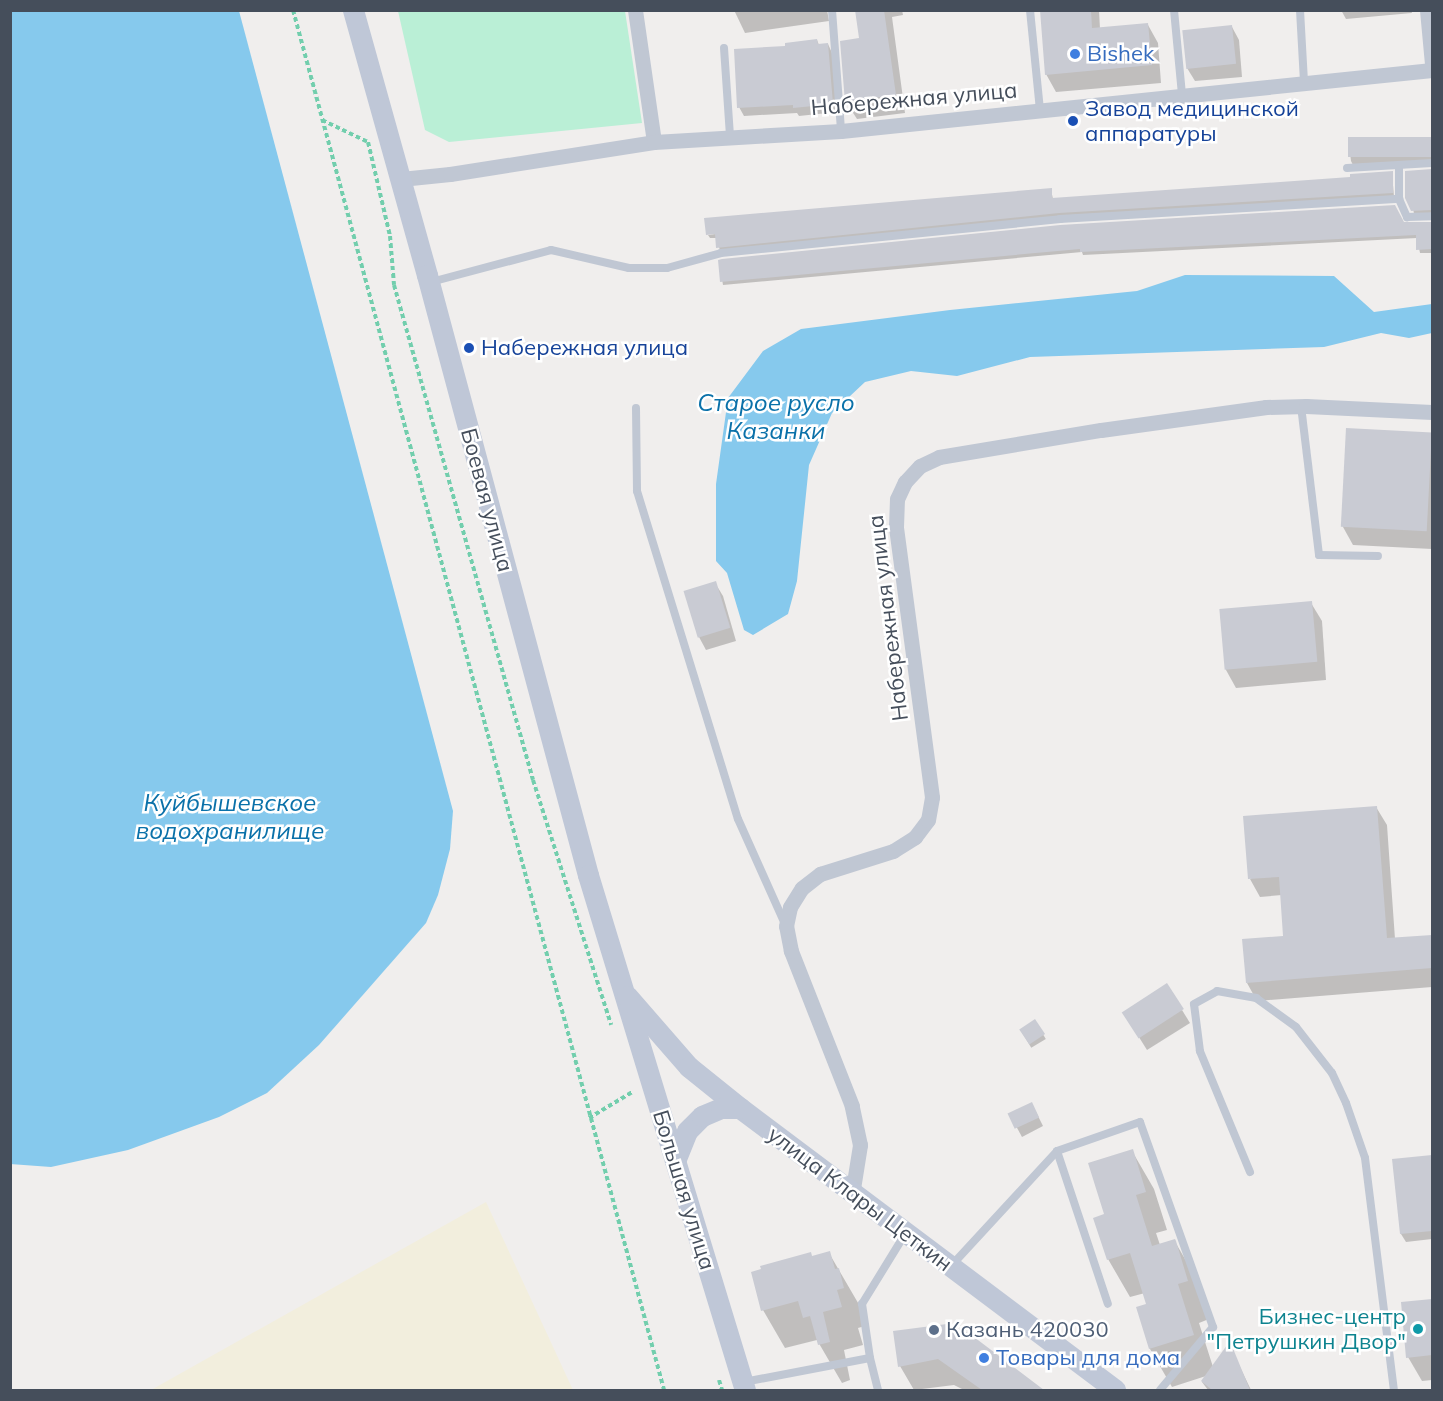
<!DOCTYPE html>
<meta charset="utf-8">
<style>
body{margin:0}
#map{position:relative;width:1443px;height:1401px;overflow:hidden;background:#f0eeed;font-family:Mulish,sans-serif}
div>[style]{position:absolute}
[style*='--x']{left:calc(var(--x)*1px);top:calc(var(--y)*1px);width:calc(var(--w)*1px);rotate:calc(var(--a)*1deg)}
.green>*{inset:0;background:#baefd6}
.sand>*{inset:0;background:#f2eedd}
.water>*{inset:0;background:#86c9ed}
.shadow>*{inset:0;background:#0003;transform-origin:0 0}
.building>*{inset:0;background:#c9cbd3;transform-origin:0 0}
.path>*{height:4px;margin-top:-2px;transform-origin:0;background:repeating-linear-gradient(90deg,#72cead 0 4.5px,transparent 0 7.5px)}
.lane>*{height:8px;margin:-4px;padding:0 4px;transform-origin:4px;border-radius:4px;background:#c0c7d3}
.street>*{height:15px;margin:-7.5px;padding:0 7.5px;transform-origin:7.5px;border-radius:7.5px;background:#c0c7d3}
.secondary>*{height:21px;margin:-10.5px;padding:0 10.5px;transform-origin:10.5px;border-radius:10.5px;background:#bfc7d7}
.dots>*{width:16px;height:16px;translate:-50% -50%;box-sizing:border-box;border:3px solid #fff;border-radius:50%}
span{translate:-50% -50%;white-space:nowrap;text-align:center;line-height:1.15;-webkit-text-stroke:5px #fff;paint-order:stroke}
.shop-label{font-size:22px;color:#366cbe}
.left{translate:0 -50%;text-align:left}
.street-label{font-size:22px;color:#454e5b}
.transit-label{font-size:22px;color:#164399}
.culture-label{font-size:22px;color:#0d838f}
.right{translate:-100% -50%;text-align:right}
.service-label{font-size:22px;color:#4e5e75}
.water-label{font-size:24px;color:#0a71a9;font-style:italic}
.frame{position:absolute;inset:0;border:12px solid #454e5b;pointer-events:none}
</style>
<div id="map">
<div class="green">
<i style="clip-path:polygon(398px 11px,625px 11px,642px 123px,449px 142px,425px 130px)"></i>
</div>
<div class="sand">
<i style="clip-path:polygon(486px 1202px,573px 1390px,151px 1390px)"></i>
</div>
<div class="water">
<i style="clip-path:polygon(10px 11px,239px 11px,453px 811px,450px 849px,438px 895px,426px 923px,319px 1045px,267px 1093px,219px 1117px,128px 1150px,51px 1167px,10px 1164px)"></i>
<i style="clip-path:polygon(1185px 275px,1334px 276px,1374px 312px,1432px 304px,1432px 333px,1409px 338px,1381px 333px,1324px 347px,1030px 357px,957px 376px,911px 371px,865px 382px,832px 413px,809px 465px,797px 581px,788px 614px,753px 635px,744px 630px,727px 573px,716px 561px,716px 484px,728px 398px,763px 351px,801px 329px,950px 310px,1137px 291px)"></i>
</div>
<div class="shadow">
<i style="clip-path:polygon(734px 10px,827px 10px,829px 21px,745px 33px)"></i>
<i style="clip-path:polygon(857px 10px,902px 10px,903px 15px,892px 17px,905px 113px,857px 119px,846px 102px,861px 40px)"></i>
<i style="clip-path:polygon(1042px 10px,1099px 10px,1100px 29px,1148px 25px,1158px 43px,1161px 83px,1056px 92px,1046px 74px)"></i>
<i style="clip-path:polygon(1341px 10px,1411px 10px,1412px 13px,1346px 19px)"></i>
<i style="clip-path:polygon(1232px 27px,1239px 40px,1242px 77px,1195px 81px,1187px 68px)"></i>
<i style="clip-path:polygon(817px 40px,819px 45px,828px 44px,832px 53px,837px 112px,799px 116px,797px 113px,744px 116px,739px 107px)"></i>
<i style="clip-path:polygon(1432px 138px,1432px 160px,1353px 165px,1351px 161px,1349px 144px)"></i>
<i style="clip-path:polygon(1432px 170px,1432px 214px,1414px 214px,1407px 172px)"></i>
<i style="clip-path:polygon(1392px 173px,1394px 197px,1062px 216px,720px 251px,717px 238px,710px 238px,708px 235px,1051px 190px,1053px 199px,1352px 179px)"></i>
<i style="clip-path:polygon(1432px 223px,1432px 253px,1420px 253px,1417px 238px,1083px 255px,1082px 252px,723px 285px,719px 261px)"></i>
<i style="clip-path:polygon(1347px 430px,1432px 434px,1432px 549px,1353px 545px,1343px 527px)"></i>
<i style="clip-path:polygon(715px 583px,723px 596px,736px 641px,706px 650px,699px 637px,685px 592px)"></i>
<i style="clip-path:polygon(1311px 603px,1322px 621px,1326px 680px,1236px 688px,1226px 670px,1220px 611px)"></i>
<i style="clip-path:polygon(1376px 807px,1387px 825px,1395px 939px,1431px 936px,1432px 987px,1257px 1001px,1247px 983px,1285px 938px,1282px 895px,1260px 897px,1250px 879px)"></i>
<i style="clip-path:polygon(1182px 1010px,1190px 1023px,1147px 1050px,1132px 1026px)"></i>
<i style="left:1035px;top:1021px;width:21px;height:17px;rotate:59deg"></i>
<i style="clip-path:polygon(1036px 1112px,1043px 1126px,1022px 1137px,1010px 1115px)"></i>
<i style="clip-path:polygon(1132px 1151px,1154px 1189px,1167px 1230px,1156px 1233px,1160px 1245px,1174px 1240px,1196px 1278px,1209px 1319px,1199px 1323px,1213px 1367px,1229px 1344px,1251px 1390px,1208px 1390px,1202px 1382px,1206px 1376px,1172px 1387px,1150px 1349px,1138px 1308px,1148px 1305px,1145px 1293px,1130px 1297px,1108px 1259px,1106px 1215px)"></i>
<i style="clip-path:polygon(1432px 1157px,1432px 1239px,1406px 1242px,1401px 1234px,1394px 1161px)"></i>
<i style="clip-path:polygon(829px 1253px,861px 1308px,865px 1326px,858px 1328px,863px 1345px,844px 1350px,850px 1380px,842px 1383px,817px 1340px,785px 1348px,763px 1310px,812px 1257px)"></i>
<i style="clip-path:polygon(1432px 1301px,1432px 1380px,1422px 1381px,1408px 1357px,1402px 1304px)"></i>
<i style="clip-path:polygon(969px 1335px,1042px 1390px,964px 1390px,954px 1385px,914px 1390px,900px 1366px)"></i>
</div>
<div class="building">
<i style="clip-path:polygon(855px 10px,884px 10px,896px 95px,845px 102px,840px 41px,859px 38px)"></i>
<i style="clip-path:polygon(1040px 10px,1091px 10px,1092px 28px,1148px 23px,1152px 65px,1045px 75px)"></i>
<i style="left:1232px;top:25px;width:39px;height:50px;rotate:84deg"></i>
<i style="clip-path:polygon(817px 39px,818px 44px,828px 43px,833px 104px,793px 108px,793px 105px,737px 108px,734px 49px,785px 46px,785px 43px)"></i>
<i style="left:1432px;top:137px;width:20px;height:84px;rotate:90deg"></i>
<i style="clip-path:polygon(1432px 169px,1432px 210px,1411px 211px,1405px 198px,1405px 171px)"></i>
<i style="clip-path:polygon(1393px 171px,1393px 193px,1059px 213px,716px 248px,715px 234px,706px 235px,704px 218px,1052px 188px,1052px 198px,1350px 177px,1350px 174px)"></i>
<i style="clip-path:polygon(1395px 205px,1404px 222px,1432px 222px,1432px 249px,1416px 250px,1416px 235px,1080px 252px,1080px 249px,720px 282px,718px 260px,722px 259px,1060px 225px)"></i>
<i style="left:1346px;top:428px;width:86px;height:99px;rotate:3deg"></i>
<i style="left:716px;top:581px;width:49px;height:34px;rotate:73deg"></i>
<i style="left:1312px;top:601px;width:61px;height:93px;rotate:85deg"></i>
<i style="clip-path:polygon(1377px 806px,1387px 938px,1432px 935px,1432px 968px,1246px 983px,1242px 939px,1283px 936px,1279px 877px,1248px 879px,1243px 816px)"></i>
<i style="left:1167px;top:983px;width:31px;height:54px;rotate:57deg"></i>
<i style="left:1035px;top:1019px;width:18px;height:19px;rotate:56deg"></i>
<i style="left:1032px;top:1102px;width:17px;height:27px;rotate:65deg"></i>
<i style="clip-path:polygon(1133px 1149px,1146px 1192px,1136px 1195px,1152px 1246px,1175px 1239px,1176px 1241px,1188px 1281px,1178px 1284px,1194px 1335px,1149px 1349px,1136px 1307px,1146px 1304px,1130px 1253px,1107px 1260px,1093px 1218px,1104px 1214px,1088px 1163px)"></i>
<i style="clip-path:polygon(1432px 1155px,1432px 1231px,1400px 1234px,1392px 1159px)"></i>
<i style="clip-path:polygon(830px 1251px,835px 1269px,839px 1268px,844px 1288px,837px 1290px,842px 1307px,823px 1312px,830px 1342px,818px 1345px,810px 1316px,803px 1318px,798px 1301px,761px 1311px,751px 1272px,761px 1269px,760px 1266px,811px 1252px,812px 1256px)"></i>
<i style="clip-path:polygon(1432px 1299px,1432px 1355px,1406px 1358px,1401px 1302px)"></i>
<i style="clip-path:polygon(947px 1324px,970px 1334px,1044px 1390px,982px 1390px,938px 1359px,898px 1367px,893px 1331px)"></i>
<i style="clip-path:polygon(1230px 1341px,1250px 1390px,1212px 1390px,1201px 1381px)"></i>
</div>
<div class="path">
<i style="--x:293;--y:10;--w:1429;--a:74.95"></i>
<i style="--x:322;--y:120;--w:51;--a:25.6"></i>
<i style="--x:368;--y:142;--w:97;--a:76.8"></i>
<i style="--x:390;--y:236;--w:49;--a:85.3"></i>
<i style="--x:394;--y:285;--w:514;--a:74.31"></i>
<i style="--x:533;--y:780;--w:257;--a:72.3"></i>
<i style="--x:589;--y:1118;--w:52;--a:-31"></i>
<i style="--x:719;--y:1380;--w:10;--a:73"></i>
</div>
<div class="lane">
<i style="--x:832;--y:10;--w:121;--a:85.7"></i>
<i style="--x:1030;--y:10;--w:100;--a:84.3"></i>
<i style="--x:1174;--y:10;--w:85;--a:84.6"></i>
<i style="--x:1300;--y:10;--w:71;--a:86.8"></i>
<i style="--x:724;--y:48;--w:88;--a:86.1"></i>
<i style="--x:1399;--y:165;--w:34;--a:90"></i>
<i style="--x:1399;--y:199;--w:20;--a:66"></i>
<i style="--x:1407;--y:217;--w:25;--a:-2"></i>
<i style="--x:1347;--y:168;--w:85;--a:-3.4"></i>
<i style="--x:431;--y:282;--w:124;--a:-14.9"></i>
<i style="--x:551;--y:250;--w:80;--a:13"></i>
<i style="--x:629;--y:268;--w:38;--a:0"></i>
<i style="--x:667;--y:268;--w:56;--a:-15.5"></i>
<i style="--x:721;--y:253;--w:341;--a:-5.7"></i>
<i style="--x:1060;--y:219;--w:340;--a:-3.4"></i>
<i style="--x:1301;--y:406;--w:150;--a:83.1"></i>
<i style="--x:1319;--y:555;--w:59;--a:1"></i>
<i style="--x:636;--y:408;--w:83;--a:89.3"></i>
<i style="--x:637;--y:491;--w:343;--a:72.9"></i>
<i style="--x:738;--y:819;--w:113;--a:65.9"></i>
<i style="--x:1057;--y:1151;--w:161;--a:71.6"></i>
<i style="--x:1250;--y:1172;--w:131;--a:-112.5"></i>
<i style="--x:1200;--y:1051;--w:47;--a:-97.3"></i>
<i style="--x:1194;--y:1004;--w:26;--a:-29"></i>
<i style="--x:1217;--y:991;--w:40;--a:10"></i>
<i style="--x:1256;--y:998;--w:49;--a:35.9"></i>
<i style="--x:1296;--y:1027;--w:58;--a:52"></i>
<i style="--x:1332;--y:1073;--w:33;--a:65"></i>
<i style="--x:1346;--y:1103;--w:58;--a:70.9"></i>
<i style="--x:1365;--y:1158;--w:234;--a:82.9"></i>
<i style="--x:951;--y:1266;--w:156;--a:-47.3"></i>
<i style="--x:1057;--y:1151;--w:88;--a:-19.3"></i>
<i style="--x:1140;--y:1122;--w:218;--a:70.4"></i>
<i style="--x:1213;--y:1327;--w:82;--a:130.1"></i>
<i style="--x:870;--y:1358;--w:33;--a:76"></i>
<i style="--x:744;--y:1382;--w:128;--a:-10.8"></i>
<i style="--x:870;--y:1358;--w:55;--a:-98.4"></i>
<i style="--x:862;--y:1304;--w:82;--a:-58.4"></i>
</div>
<div class="street">
<i style="--x:635;--y:10;--w:133;--a:81.8"></i>
<i style="--x:1427;--y:10;--w:54;--a:84.7"></i>
<i style="--x:401;--y:179;--w:49;--a:-5.8"></i>
<i style="--x:450;--y:174;--w:206;--a:-8.9"></i>
<i style="--x:654;--y:142;--w:187;--a:-3.4"></i>
<i style="--x:841;--y:131;--w:594;--a:-5.89"></i>
<i style="--x:852;--y:1195;--w:51;--a:-80.9"></i>
<i style="--x:860;--y:1145;--w:40;--a:-102"></i>
<i style="--x:852;--y:1106;--w:167;--a:-111.5"></i>
<i style="--x:791;--y:951;--w:25;--a:-101"></i>
<i style="--x:786;--y:926;--w:19;--a:-78"></i>
<i style="--x:790;--y:907;--w:22;--a:-58"></i>
<i style="--x:802;--y:888;--w:23;--a:-38"></i>
<i style="--x:820;--y:874;--w:77;--a:-17.5"></i>
<i style="--x:893;--y:851;--w:26;--a:-32"></i>
<i style="--x:915;--y:837;--w:21;--a:-53"></i>
<i style="--x:928;--y:820;--w:23;--a:-80"></i>
<i style="--x:932;--y:797;--w:272;--a:-97.6"></i>
<i style="--x:896;--y:527;--w:28;--a:-88"></i>
<i style="--x:897;--y:499;--w:19;--a:-65"></i>
<i style="--x:905;--y:482;--w:22;--a:-47"></i>
<i style="--x:920;--y:466;--w:21;--a:-25"></i>
<i style="--x:939;--y:457;--w:164;--a:-9.5"></i>
<i style="--x:1101;--y:430;--w:167;--a:-7.9"></i>
<i style="--x:1266;--y:407;--w:40;--a:-1.4"></i>
<i style="--x:1306;--y:406;--w:126;--a:2.7"></i>
</div>
<div class="secondary">
<i style="--x:353;--y:10;--w:275;--a:74.4"></i>
<i style="--x:427;--y:275;--w:621;--a:74.98"></i>
<i style="--x:588;--y:875;--w:538;--a:73.05"></i>
<i style="--x:627;--y:996;--w:94;--a:48.9"></i>
<i style="--x:689;--y:1067;--w:65;--a:38.8"></i>
<i style="--x:740;--y:1108;--w:469;--a:36.9"></i>
<i style="--x:675;--y:1161;--w:32;--a:-68"></i>
<i style="--x:687;--y:1131;--w:21;--a:-45"></i>
<i style="--x:702;--y:1116;--w:21;--a:-23"></i>
<i style="--x:721;--y:1108;--w:19;--a:0"></i>
</div>
<div class="dots">
<i style="left:1075px;top:54px;background:#3f7fe0"></i>
<i style="left:1073px;top:121px;background:#1a4fb4"></i>
<i style="left:469px;top:348px;background:#1a4fb4"></i>
<i style="left:1418px;top:1329px;background:#0f9aa8"></i>
<i style="left:934px;top:1330px;background:#5c6f8a"></i>
<i style="left:984px;top:1358px;background:#3f7fe0"></i>
</div>
<div class="shop-label">
<span class="left" style="left:1087px;top:54px">Bishek</span>
<span class="left" style="left:996px;top:1358px">Товары для дома</span>
</div>
<div class="street-label">
<span style="left:914px;top:99px;rotate:-5deg">Набережная улица</span>
<span style="left:487px;top:500px;rotate:75deg">Боевая улица</span>
<span style="left:888px;top:618px;rotate:-97deg">Набережная улица</span>
<span style="left:684px;top:1190px;rotate:73deg">Большая улица</span>
<span style="left:860px;top:1199px;rotate:37deg">улица Клары Цеткин</span>
</div>
<div class="transit-label">
<span class="left" style="left:1085px;top:121px">Завод медицинской<br>аппаратуры</span>
<span class="left" style="left:481px;top:348px">Набережная улица</span>
</div>
<div class="culture-label">
<span class="right" style="left:1406px;top:1329px">Бизнес-центр<br>"Петрушкин Двор"</span>
</div>
<div class="service-label">
<span class="left" style="left:946px;top:1330px">Казань 420030</span>
</div>
<div class="water-label">
<span style="left:776px;top:417px">Старое русло<br>Казанки</span>
<span style="left:230px;top:817px">Куйбышевское<br>водохранилище</span>
</div>
<div class="frame"></div>
</div>
